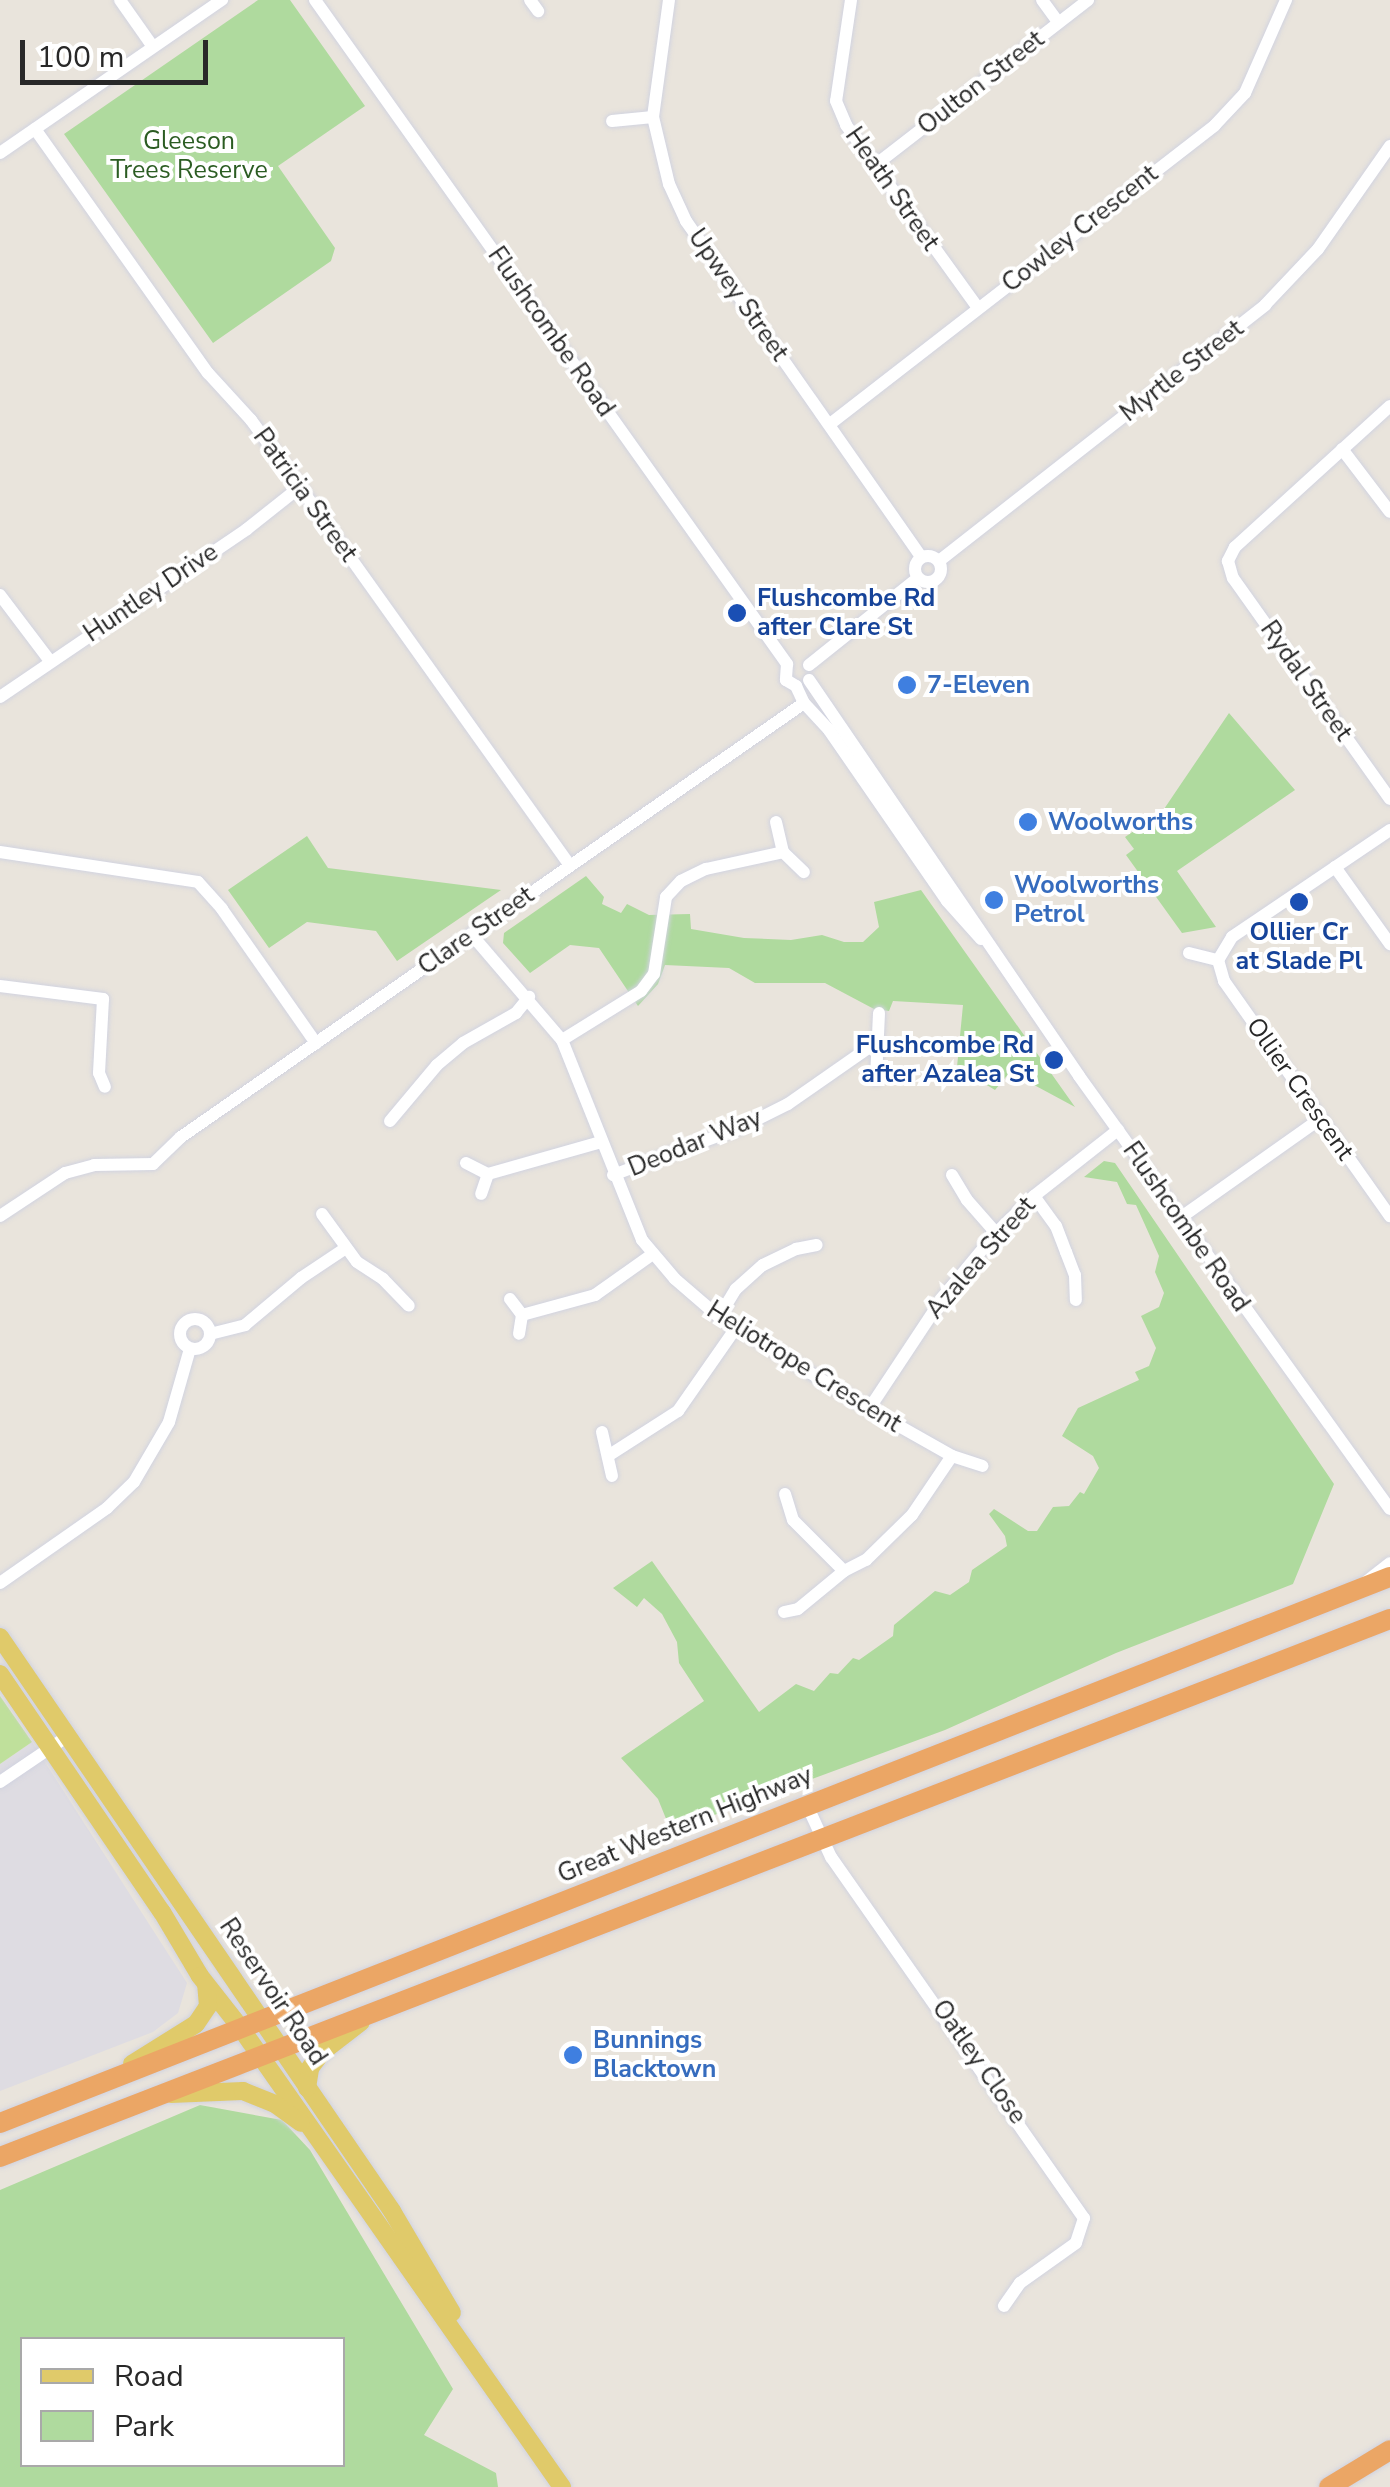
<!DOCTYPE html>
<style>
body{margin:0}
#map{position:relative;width:1390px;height:2487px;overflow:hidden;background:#e9e4dc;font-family:"Nunito Sans",sans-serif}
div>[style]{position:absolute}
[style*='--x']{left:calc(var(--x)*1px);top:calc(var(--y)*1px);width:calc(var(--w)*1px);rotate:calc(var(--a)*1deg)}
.industrial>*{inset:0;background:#dedce2}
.green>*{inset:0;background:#afda9e}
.pitch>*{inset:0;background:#bfe09b}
.roads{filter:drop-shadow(0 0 2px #d1d3e0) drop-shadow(0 0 2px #d1d3e0)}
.minor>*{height:12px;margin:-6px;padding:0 6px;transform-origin:6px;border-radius:6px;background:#fff}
.minor>.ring{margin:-6px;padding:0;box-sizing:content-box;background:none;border:12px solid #fff;border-radius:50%}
.major>*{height:18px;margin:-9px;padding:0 9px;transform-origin:9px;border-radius:9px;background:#e0ca6a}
.highway>*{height:20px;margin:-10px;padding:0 10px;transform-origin:10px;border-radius:10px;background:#eba665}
.dots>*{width:28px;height:28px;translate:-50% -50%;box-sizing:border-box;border:5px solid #fff;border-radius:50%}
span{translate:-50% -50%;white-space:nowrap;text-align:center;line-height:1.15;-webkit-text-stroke:8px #fff;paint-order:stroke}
.street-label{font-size:25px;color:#282828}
.park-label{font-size:25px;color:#2b5c22}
.transit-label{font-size:25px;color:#164399;font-weight:700}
.left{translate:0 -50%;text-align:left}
.right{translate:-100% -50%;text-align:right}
.shop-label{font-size:25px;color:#366cbe;font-weight:700}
.legend{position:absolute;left:20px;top:2337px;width:325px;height:130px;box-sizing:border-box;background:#fff;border:2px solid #a9a9a9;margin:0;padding:12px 18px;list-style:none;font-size:30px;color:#282828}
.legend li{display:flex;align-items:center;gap:20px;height:50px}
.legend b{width:50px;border:2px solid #a9a9a9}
.scale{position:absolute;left:20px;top:40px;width:188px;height:45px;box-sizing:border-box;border:5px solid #282828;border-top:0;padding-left:12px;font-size:30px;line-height:35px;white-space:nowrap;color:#282828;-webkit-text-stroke:8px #fff;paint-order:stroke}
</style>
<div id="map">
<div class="industrial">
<i style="clip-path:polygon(32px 1742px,187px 1983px,178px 2013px,153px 2032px,0 2091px,0 1764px)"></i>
</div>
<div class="green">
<i style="clip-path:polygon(258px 0,290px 0,365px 106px,278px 166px,335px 248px,331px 261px,213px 343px,64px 134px)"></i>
<i style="clip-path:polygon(1229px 713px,1295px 790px,1177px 871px,1216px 927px,1182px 933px,1126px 855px,1134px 849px,1125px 837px,1162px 812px)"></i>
<i style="clip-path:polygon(307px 836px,328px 868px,501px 890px,397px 961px,376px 931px,307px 922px,269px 948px,228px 890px)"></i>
<i style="clip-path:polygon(586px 876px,604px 897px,602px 904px,621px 913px,627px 904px,649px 915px,690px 914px,691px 929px,744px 938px,791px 940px,822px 935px,844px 942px,863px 942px,879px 927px,874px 902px,921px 890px,1075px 1107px,1010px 1072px,995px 1090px,957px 1067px,963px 1005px,893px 1001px,889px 1011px,874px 1009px,825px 983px,755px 983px,729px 968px,665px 965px,658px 984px,638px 1006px,599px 948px,570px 945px,530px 973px,503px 943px,504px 933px)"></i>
<i style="clip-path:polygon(1104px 1161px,1115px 1163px,1334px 1484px,1293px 1584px,1116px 1653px,945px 1730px,671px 1831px,658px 1799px,621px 1758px,704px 1701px,679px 1663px,677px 1642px,662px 1614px,644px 1598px,637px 1607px,613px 1588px,652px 1561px,759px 1712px,796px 1684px,814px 1691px,830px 1673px,838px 1674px,853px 1658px,859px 1660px,893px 1636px,894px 1625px,935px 1591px,950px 1595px,969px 1582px,972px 1570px,1007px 1546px,1005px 1536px,989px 1514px,994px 1509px,1028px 1531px,1037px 1531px,1053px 1507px,1069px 1506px,1080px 1492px,1084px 1494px,1099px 1468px,1093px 1456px,1062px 1436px,1078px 1408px,1139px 1380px,1135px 1372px,1149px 1366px,1156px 1348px,1141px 1316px,1159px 1307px,1164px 1293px,1155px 1272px,1159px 1256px,1136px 1205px,1127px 1204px,1117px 1182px,1084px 1177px)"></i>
<i style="clip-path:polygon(evenodd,200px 2105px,282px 2120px,310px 2150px,453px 2389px,424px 2435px,496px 2473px,498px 2487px,0 2487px,0 2190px,200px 2105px,22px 2340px,342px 2340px,342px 2464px,22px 2464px,22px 2340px)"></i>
</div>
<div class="pitch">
<i style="clip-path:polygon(0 1696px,32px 1742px,0 1764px)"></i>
</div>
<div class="roads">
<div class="minor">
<i style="--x:120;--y:0;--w:57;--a:54.9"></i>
<i style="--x:315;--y:0;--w:815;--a:54.59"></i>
<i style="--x:530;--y:0;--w:14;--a:54"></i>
<i style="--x:669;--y:0;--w:118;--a:97.8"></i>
<i style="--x:653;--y:117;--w:69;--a:76.6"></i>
<i style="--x:669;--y:184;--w:41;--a:65.3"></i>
<i style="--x:686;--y:221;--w:410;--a:55"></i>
<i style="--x:851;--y:0;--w:102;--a:98.4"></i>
<i style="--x:836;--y:101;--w:26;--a:67"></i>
<i style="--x:846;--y:125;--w:226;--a:54.2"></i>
<i style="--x:1042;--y:0;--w:27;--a:54"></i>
<i style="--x:612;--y:121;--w:41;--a:-5.6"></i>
<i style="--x:35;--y:129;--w:299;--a:54.7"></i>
<i style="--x:208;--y:373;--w:64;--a:47.5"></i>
<i style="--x:251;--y:420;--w:83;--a:53.8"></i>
<i style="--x:300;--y:487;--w:465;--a:54.5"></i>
<i style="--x:0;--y:153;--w:270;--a:-34.6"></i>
<i style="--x:874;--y:166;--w:271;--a:-37.8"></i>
<i style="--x:1390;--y:406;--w:210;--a:137.7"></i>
<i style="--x:1235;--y:547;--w:16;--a:117"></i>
<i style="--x:1228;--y:561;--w:18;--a:74"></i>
<i style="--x:1233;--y:578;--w:271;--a:54.6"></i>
<i style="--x:830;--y:424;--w:487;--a:-37.8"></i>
<i style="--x:1215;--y:125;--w:44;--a:-46.8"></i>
<i style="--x:1245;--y:93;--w:102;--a:-66.2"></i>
<i style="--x:1342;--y:449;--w:79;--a:52.7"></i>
<i class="ring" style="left:915px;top:556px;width:14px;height:14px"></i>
<i style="--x:939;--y:561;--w:415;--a:-38.1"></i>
<i style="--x:1265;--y:305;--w:77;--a:-46.6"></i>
<i style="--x:1318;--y:249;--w:126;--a:-55"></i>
<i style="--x:0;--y:595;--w:83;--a:52.9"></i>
<i style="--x:787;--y:664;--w:16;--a:94"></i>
<i style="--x:786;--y:680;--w:12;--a:31"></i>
<i style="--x:809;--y:665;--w:139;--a:-38.6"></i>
<i style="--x:809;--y:680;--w:479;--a:55.7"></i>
<i style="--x:1079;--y:1076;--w:533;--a:54.31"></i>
<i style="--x:796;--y:686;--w:19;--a:65"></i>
<i style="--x:804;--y:703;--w:37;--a:47"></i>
<i style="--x:829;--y:730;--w:208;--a:55.4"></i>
<i style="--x:947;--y:901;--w:51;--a:48.2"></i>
<i style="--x:0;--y:697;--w:299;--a:-34.2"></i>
<i style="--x:247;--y:529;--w:68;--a:-38.4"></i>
<i style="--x:776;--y:822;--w:31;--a:77"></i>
<i style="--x:783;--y:852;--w:29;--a:44"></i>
<i style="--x:1390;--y:830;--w:191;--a:145.9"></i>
<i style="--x:1232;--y:937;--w:27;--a:121"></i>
<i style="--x:1218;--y:960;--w:22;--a:74"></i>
<i style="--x:1224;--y:981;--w:288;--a:54.8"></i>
<i style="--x:0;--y:852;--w:200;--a:8.6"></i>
<i style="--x:198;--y:882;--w:36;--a:48"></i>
<i style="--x:222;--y:909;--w:164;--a:55"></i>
<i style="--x:1335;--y:867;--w:95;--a:54.5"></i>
<i style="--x:471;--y:934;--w:140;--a:49.4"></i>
<i style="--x:562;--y:1040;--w:215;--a:68.2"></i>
<i style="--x:642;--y:1240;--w:51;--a:49.8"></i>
<i style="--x:675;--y:1279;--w:58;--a:40.8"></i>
<i style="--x:719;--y:1317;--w:176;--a:31.5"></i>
<i style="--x:869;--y:1409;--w:95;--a:29.5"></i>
<i style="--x:952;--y:1456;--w:32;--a:18"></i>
<i style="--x:1189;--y:953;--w:30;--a:14"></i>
<i style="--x:0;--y:986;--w:104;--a:7.2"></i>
<i style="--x:103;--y:999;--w:74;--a:93.1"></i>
<i style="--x:99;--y:1073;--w:15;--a:67"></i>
<i style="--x:562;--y:1040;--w:93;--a:-31.8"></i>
<i style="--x:641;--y:991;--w:21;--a:-53"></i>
<i style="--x:654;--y:974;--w:78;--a:-81.1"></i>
<i style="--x:666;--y:897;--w:22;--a:-47"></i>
<i style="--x:681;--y:881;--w:28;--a:-26"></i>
<i style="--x:706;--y:869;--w:79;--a:-12.4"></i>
<i style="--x:876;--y:1079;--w:66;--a:-87.4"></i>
<i style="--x:390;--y:1121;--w:73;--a:-50"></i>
<i style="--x:437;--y:1065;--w:34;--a:-40"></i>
<i style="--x:463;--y:1043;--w:61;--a:-29.5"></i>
<i style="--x:516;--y:1013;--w:21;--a:-51"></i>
<i style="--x:466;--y:1163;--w:25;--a:27"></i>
<i style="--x:488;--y:1174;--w:21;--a:109"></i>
<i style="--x:488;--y:1174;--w:117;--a:-15.8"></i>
<i style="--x:613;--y:1175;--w:138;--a:-20.4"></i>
<i style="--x:742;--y:1127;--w:51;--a:-26.6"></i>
<i style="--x:788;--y:1104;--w:108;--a:-34.9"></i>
<i style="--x:952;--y:1175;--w:29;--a:59"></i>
<i style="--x:967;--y:1200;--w:44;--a:48.7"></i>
<i style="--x:1034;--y:1196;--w:37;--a:54"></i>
<i style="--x:1056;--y:1226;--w:28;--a:69"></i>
<i style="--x:1066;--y:1252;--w:25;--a:69"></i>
<i style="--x:1075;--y:1275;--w:25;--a:88"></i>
<i style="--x:322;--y:1214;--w:59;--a:53.9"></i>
<i style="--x:357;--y:1262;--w:31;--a:33"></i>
<i style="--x:383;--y:1279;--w:37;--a:46"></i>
<i style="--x:0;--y:1216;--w:78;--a:-33.5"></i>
<i style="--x:65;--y:1173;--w:30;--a:-15"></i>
<i style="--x:94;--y:1165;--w:59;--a:-1"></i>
<i style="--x:153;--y:1164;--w:39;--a:-44"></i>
<i style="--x:181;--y:1137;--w:759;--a:-34.86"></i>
<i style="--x:1180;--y:1218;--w:173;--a:-35.3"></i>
<i style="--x:510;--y:1299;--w:20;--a:53"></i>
<i style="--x:522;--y:1315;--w:19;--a:99"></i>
<i style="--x:522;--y:1315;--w:76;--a:-15.3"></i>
<i style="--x:595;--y:1295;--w:71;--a:-35.3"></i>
<i style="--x:719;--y:1317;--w:33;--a:-59"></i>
<i style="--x:736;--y:1289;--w:36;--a:-42"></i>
<i style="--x:763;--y:1265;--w:37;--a:-26"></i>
<i style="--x:796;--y:1249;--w:21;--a:-11"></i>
<i class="ring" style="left:180px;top:1319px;width:18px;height:18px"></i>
<i style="--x:210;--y:1334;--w:36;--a:-14"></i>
<i style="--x:245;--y:1325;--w:73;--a:-40"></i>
<i style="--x:301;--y:1278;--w:54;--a:-33.7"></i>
<i style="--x:869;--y:1409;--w:134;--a:-56.5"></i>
<i style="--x:943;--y:1297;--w:83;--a:-50.4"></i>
<i style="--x:996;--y:1233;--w:53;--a:-44.2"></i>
<i style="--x:1034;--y:1196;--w:107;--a:-38.2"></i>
<i style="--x:602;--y:1432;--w:45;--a:77.2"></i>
<i style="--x:611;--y:1454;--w:80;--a:-32.7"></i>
<i style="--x:678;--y:1411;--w:101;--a:-55.1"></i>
<i style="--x:785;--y:1494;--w:27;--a:73"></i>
<i style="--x:793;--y:1520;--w:72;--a:45"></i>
<i style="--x:1367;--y:1581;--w:29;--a:-38"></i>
<i style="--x:0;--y:1583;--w:131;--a:-35"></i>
<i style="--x:107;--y:1508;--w:37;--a:-44"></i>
<i style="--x:134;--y:1482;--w:69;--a:-59.7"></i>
<i style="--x:169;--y:1422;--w:76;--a:-74"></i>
<i style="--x:784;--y:1612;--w:14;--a:-12"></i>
<i style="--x:798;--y:1609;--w:60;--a:-39.6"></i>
<i style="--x:844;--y:1571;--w:25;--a:-27"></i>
<i style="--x:866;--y:1560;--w:64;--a:-44.4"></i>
<i style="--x:912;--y:1515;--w:71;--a:-55.9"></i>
<i style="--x:0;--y:1782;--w:82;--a:-34.1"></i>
<i style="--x:806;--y:1803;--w:60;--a:65.2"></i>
<i style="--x:831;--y:1857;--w:441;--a:55"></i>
<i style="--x:1084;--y:2218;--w:26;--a:108"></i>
<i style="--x:1076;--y:2243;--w:69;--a:144.5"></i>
<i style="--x:1020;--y:2283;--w:28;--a:125"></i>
</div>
<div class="major">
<i style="--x:0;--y:1637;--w:695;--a:55.67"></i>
<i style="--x:392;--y:2211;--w:118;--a:59.5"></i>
<i style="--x:0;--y:1674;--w:288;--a:55.8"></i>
<i style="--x:162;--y:1912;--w:74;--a:59.3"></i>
<i style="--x:200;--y:1976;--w:65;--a:51.9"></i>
<i style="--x:240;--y:2027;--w:562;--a:55.01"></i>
<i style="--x:132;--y:2064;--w:75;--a:-32"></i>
<i style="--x:196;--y:2024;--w:22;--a:-56"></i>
<i style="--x:208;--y:2006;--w:21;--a:-95"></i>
<i style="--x:307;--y:2088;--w:20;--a:-81"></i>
<i style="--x:310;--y:2068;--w:20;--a:-53"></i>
<i style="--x:322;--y:2052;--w:49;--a:-37.6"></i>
<i style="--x:171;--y:2094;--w:72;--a:-2.4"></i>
<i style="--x:243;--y:2091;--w:35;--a:22"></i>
<i style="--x:275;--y:2104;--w:32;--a:36"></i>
</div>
<div class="highway">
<i style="--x:0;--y:2123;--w:1493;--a:-21.45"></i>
<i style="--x:0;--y:2157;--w:1490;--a:-21.16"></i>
<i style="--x:1329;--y:2487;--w:71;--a:-31.2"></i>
</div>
</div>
<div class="dots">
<i style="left:737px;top:613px;background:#1a4fb4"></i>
<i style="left:907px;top:685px;background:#3f7fe0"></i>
<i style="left:1028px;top:822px;background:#3f7fe0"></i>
<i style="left:994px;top:900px;background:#3f7fe0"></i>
<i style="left:1299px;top:902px;background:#1a4fb4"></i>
<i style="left:1054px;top:1060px;background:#1a4fb4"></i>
<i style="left:573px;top:2055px;background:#3f7fe0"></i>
</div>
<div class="street-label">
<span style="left:981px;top:83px;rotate:-38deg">Oulton Street</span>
<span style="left:892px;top:189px;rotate:55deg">Heath Street</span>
<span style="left:1080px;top:229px;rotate:-38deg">Cowley Crescent</span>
<span style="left:738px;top:295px;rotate:55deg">Upwey Street</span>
<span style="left:551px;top:332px;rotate:55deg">Flushcombe Road</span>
<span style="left:1182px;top:371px;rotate:-38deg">Myrtle Street</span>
<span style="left:305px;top:495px;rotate:54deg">Patricia Street</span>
<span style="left:151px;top:593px;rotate:-34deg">Huntley Drive</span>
<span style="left:1306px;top:681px;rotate:55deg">Rydal Street</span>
<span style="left:476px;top:931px;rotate:-35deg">Clare Street</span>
<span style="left:1300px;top:1089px;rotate:55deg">Ollier Crescent</span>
<span style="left:695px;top:1143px;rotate:-22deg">Deodar Way</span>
<span style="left:1186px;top:1227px;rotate:55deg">Flushcombe Road</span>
<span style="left:981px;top:1258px;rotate:-49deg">Azalea Street</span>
<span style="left:804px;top:1367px;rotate:32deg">Heliotrope Crescent</span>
<span style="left:685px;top:1825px;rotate:-22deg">Great Western Highway</span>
<span style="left:273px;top:1992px;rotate:56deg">Reservoir Road</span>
<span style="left:979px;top:2062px;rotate:55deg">Oatley Close</span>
</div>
<div class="park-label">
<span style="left:189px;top:156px">Gleeson<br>Trees Reserve</span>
</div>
<div class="transit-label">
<span class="left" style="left:757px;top:613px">Flushcombe Rd<br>after Clare St</span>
<span style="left:1299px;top:947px">Ollier Cr<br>at Slade Pl</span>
<span class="right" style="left:1034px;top:1060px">Flushcombe Rd<br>after Azalea St</span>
</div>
<div class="shop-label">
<span class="left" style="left:927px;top:685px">7-Eleven</span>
<span class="left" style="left:1048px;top:822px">Woolworths</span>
<span class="left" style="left:1014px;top:900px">Woolworths<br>Petrol</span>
<span class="left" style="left:593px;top:2055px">Bunnings<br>Blacktown</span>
</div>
<ul class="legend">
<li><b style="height:12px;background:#e0ca6a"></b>Road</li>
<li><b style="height:28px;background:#afda9e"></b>Park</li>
</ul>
<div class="scale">100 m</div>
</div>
